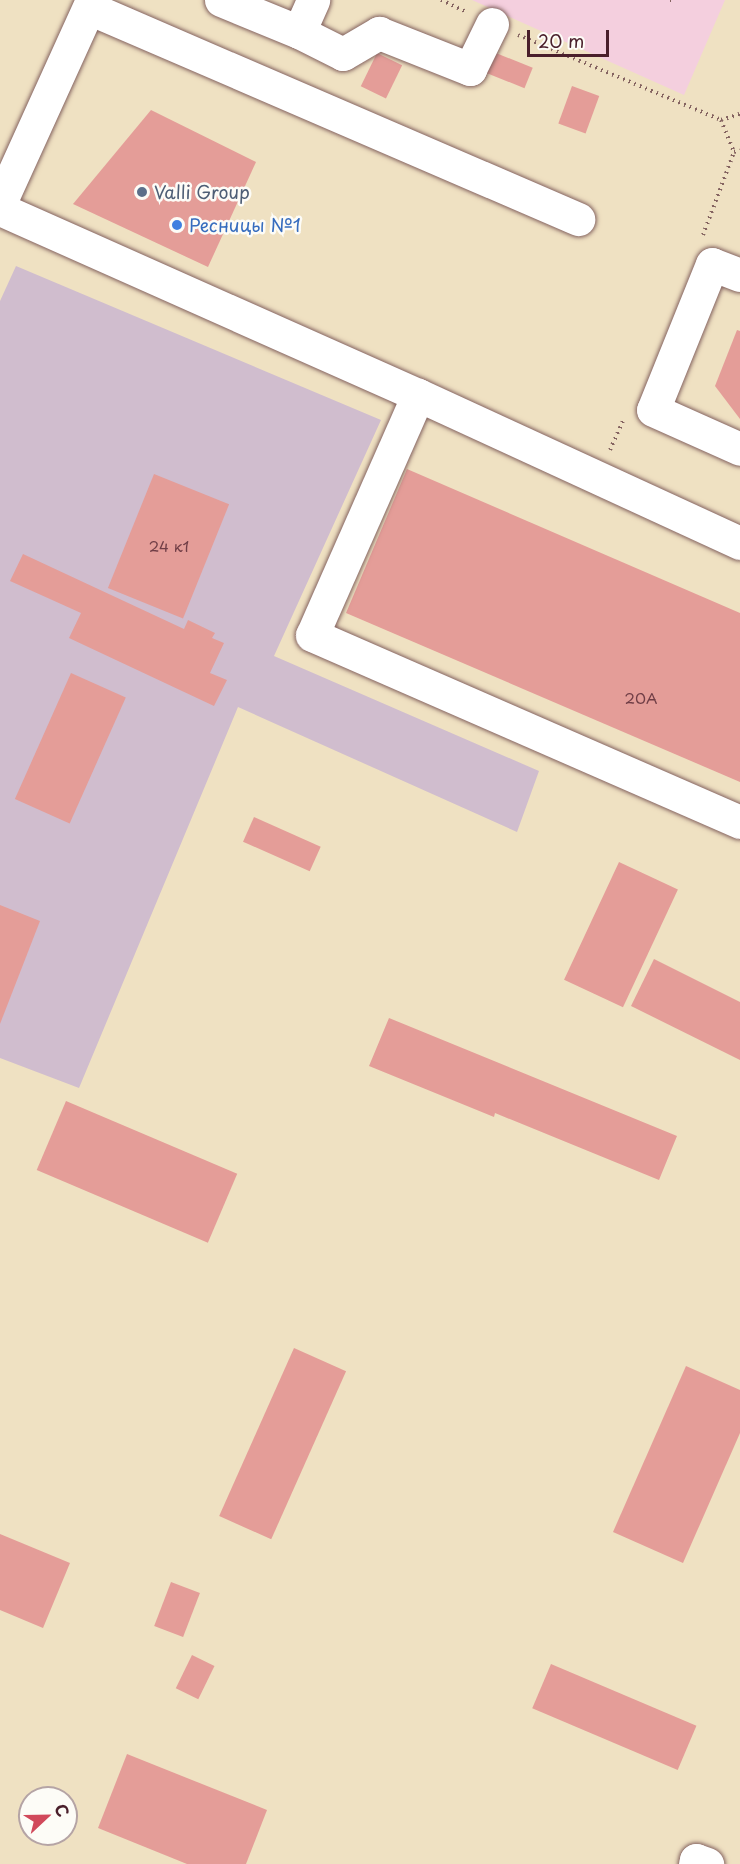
<!DOCTYPE html>
<meta charset="utf-8">
<style>
body{margin:0}
#map{position:relative;width:740px;height:1864px;overflow:hidden;background:#efe1c2;font-family:"Playpen Sans",sans-serif}
div>[style]{position:absolute}
[style*='--x']{left:calc(var(--x)*1px);top:calc(var(--y)*1px);width:calc(var(--w)*1px);rotate:calc(var(--a)*1deg)}
.built>*{inset:0;background:#f4cfde}
.industrial>*{inset:0;background:#d0bdce}
.building>*{inset:0;background:#e49d98;transform-origin:0 0}
.path>*{height:4px;margin-top:-2px;transform-origin:0;background:repeating-linear-gradient(90deg,#846360 0 1.5px,transparent 0 6px)}
.roads{filter:drop-shadow(0 0 2px #846360) drop-shadow(0 0 2px #846360)}
.minor>*{height:33px;margin:-16.5px;padding:0 16.5px;transform-origin:16.5px;border-radius:16.5px;background:#fff}
.dots>*{width:16px;height:16px;translate:-50% -50%;box-sizing:border-box;border:3px solid #fdfcf7;border-radius:50%}
span{translate:-50% -50%;white-space:nowrap;text-align:center;line-height:1.15;-webkit-text-stroke:5px #fdfcf7;paint-order:stroke}
.number-label{font-size:15px;color:#703e46}
.number-label span{-webkit-text-stroke-width:0}
.service-label{font-size:18px;color:#4e5e75}
.left{translate:0 -50%;text-align:left}
.shop-label{font-size:18px;color:#366cbe}
.north{position:absolute;left:18px;top:1786px;width:60px;height:60px;box-sizing:border-box;background:#fdfcf7;border:2px solid #b5a4a5;border-radius:50%;rotate:68deg;font-size:16px;font-weight:700;line-height:24px;text-align:center;color:#4a1f2b}
.north::after{content:'';display:block;margin:auto;width:21px;height:27px;background:#d1495b;clip-path:polygon(50% 0,100% 100%,50% 72%,0 100%)}
.scale{position:absolute;left:527px;top:30px;width:82px;height:27px;box-sizing:border-box;border:3px solid #4a1f2b;border-top:0;padding-left:8px;font-size:18px;line-height:21px;white-space:nowrap;color:#4a1f2b;-webkit-text-stroke:4px #fdfcf7;paint-order:stroke}
</style>
<div id="map">
<div class="built">
<i style="clip-path:polygon(472px 0,725px 0,684px 95px)"></i>
</div>
<div class="industrial">
<i style="clip-path:polygon(16px 266px,381px 420px,274px 656px,539px 771px,517px 832px,238px 707px,79px 1088px,0 1058px,0 301px)"></i>
</div>
<div class="building">
<i style="left:491px;top:51px;width:45px;height:22px;rotate:22deg"></i>
<i style="left:377px;top:53px;width:28px;height:37px;rotate:26deg"></i>
<i style="left:572px;top:86px;width:29px;height:40px;rotate:20deg"></i>
<i style="clip-path:polygon(151px 110px,256px 162px,208px 267px,73px 204px)"></i>
<i style="clip-path:polygon(737px 330px,740px 331px,740px 419px,715px 386px)"></i>
<i style="clip-path:polygon(407px 469px,740px 613px,740px 782px,346px 613px)"></i>
<i style="left:154px;top:474px;width:81px;height:123px;rotate:22deg"></i>
<i style="clip-path:polygon(23px 554px,184px 629px,188px 620px,215px 633px,212px 638px,224px 643px,210px 673px,227px 680px,214px 706px,69px 638px,81px 613px,10px 581px)"></i>
<i style="left:71px;top:673px;width:60px;height:138px;rotate:24deg"></i>
<i style="left:254px;top:817px;width:73px;height:27px;rotate:24deg"></i>
<i style="left:619px;top:862px;width:65px;height:130px;rotate:25deg"></i>
<i style="clip-path:polygon(0 905px,40px 921px,0 1024px)"></i>
<i style="clip-path:polygon(654px 959px,740px 1002px,740px 1060px,631px 1006px)"></i>
<i style="clip-path:polygon(389px 1018px,677px 1136px,659px 1180px,495px 1113px,494px 1117px,369px 1066px)"></i>
<i style="left:66px;top:1101px;width:186px;height:75px;rotate:23deg"></i>
<i style="left:294px;top:1348px;width:57px;height:184px;rotate:24deg"></i>
<i style="clip-path:polygon(686px 1366px,740px 1390px,740px 1433px,683px 1563px,613px 1532px)"></i>
<i style="clip-path:polygon(0 1534px,70px 1563px,43px 1628px,0 1610px)"></i>
<i style="left:171px;top:1582px;width:31px;height:47px;rotate:21deg"></i>
<i style="left:192px;top:1655px;width:25px;height:37px;rotate:26deg"></i>
<i style="left:551px;top:1664px;width:158px;height:48px;rotate:23deg"></i>
<i style="clip-path:polygon(127px 1754px,267px 1810px,246px 1864px,187px 1864px,98px 1828px)"></i>
</div>
<div class="path">
<i style="--x:441;--y:0;--w:26;--a:25"></i>
<i style="--x:670;--y:0;--w:2;--a:0"></i>
<i style="--x:518;--y:35;--w:220;--a:22.7"></i>
<i style="--x:721;--y:120;--w:20;--a:-18"></i>
<i style="--x:721;--y:120;--w:35;--a:68"></i>
<i style="--x:734;--y:152;--w:6;--a:-18"></i>
<i style="--x:703;--y:235;--w:89;--a:-69.5"></i>
<i style="--x:610;--y:450;--w:35;--a:-66"></i>
</div>
<div class="roads">
<div class="minor">
<i style="--x:221;--y:0;--w:84;--a:22.3"></i>
<i style="--x:299;--y:32;--w:35;--a:-66"></i>
<i style="--x:89;--y:8;--w:533;--a:23.34"></i>
<i style="--x:299;--y:32;--w:49;--a:26.6"></i>
<i style="--x:343;--y:54;--w:42;--a:-30.3"></i>
<i style="--x:379;--y:33;--w:98;--a:21.6"></i>
<i style="--x:470;--y:69;--w:50;--a:-63.9"></i>
<i style="--x:0;--y:203;--w:223;--a:-65.6"></i>
<i style="--x:0;--y:209;--w:458;--a:24"></i>
<i style="--x:418;--y:395;--w:354;--a:24.7"></i>
<i style="--x:740;--y:275;--w:30;--a:-159"></i>
<i style="--x:712;--y:264;--w:157;--a:112"></i>
<i style="--x:653;--y:410;--w:95;--a:24.1"></i>
<i style="--x:418;--y:395;--w:262;--a:113.8"></i>
<i style="--x:312;--y:635;--w:467;--a:23.6"></i>
<i style="--x:695;--y:1864;--w:4;--a:-76"></i>
<i style="--x:696;--y:1860;--w:12;--a:20"></i>
</div>
</div>
<div class="dots">
<i style="left:142px;top:192px;background:#5c6f8a"></i>
<i style="left:177px;top:225px;background:#3f7fe0"></i>
</div>
<div class="number-label">
<span style="left:169px;top:546px">24 к1</span>
<span style="left:641px;top:698px">20А</span>
</div>
<div class="service-label">
<span class="left" style="left:154px;top:192px">Valli Group</span>
</div>
<div class="shop-label">
<span class="left" style="left:189px;top:225px">Ресницы №1</span>
</div>
<div class="north">С</div>
<div class="scale">20 m</div>
</div>
